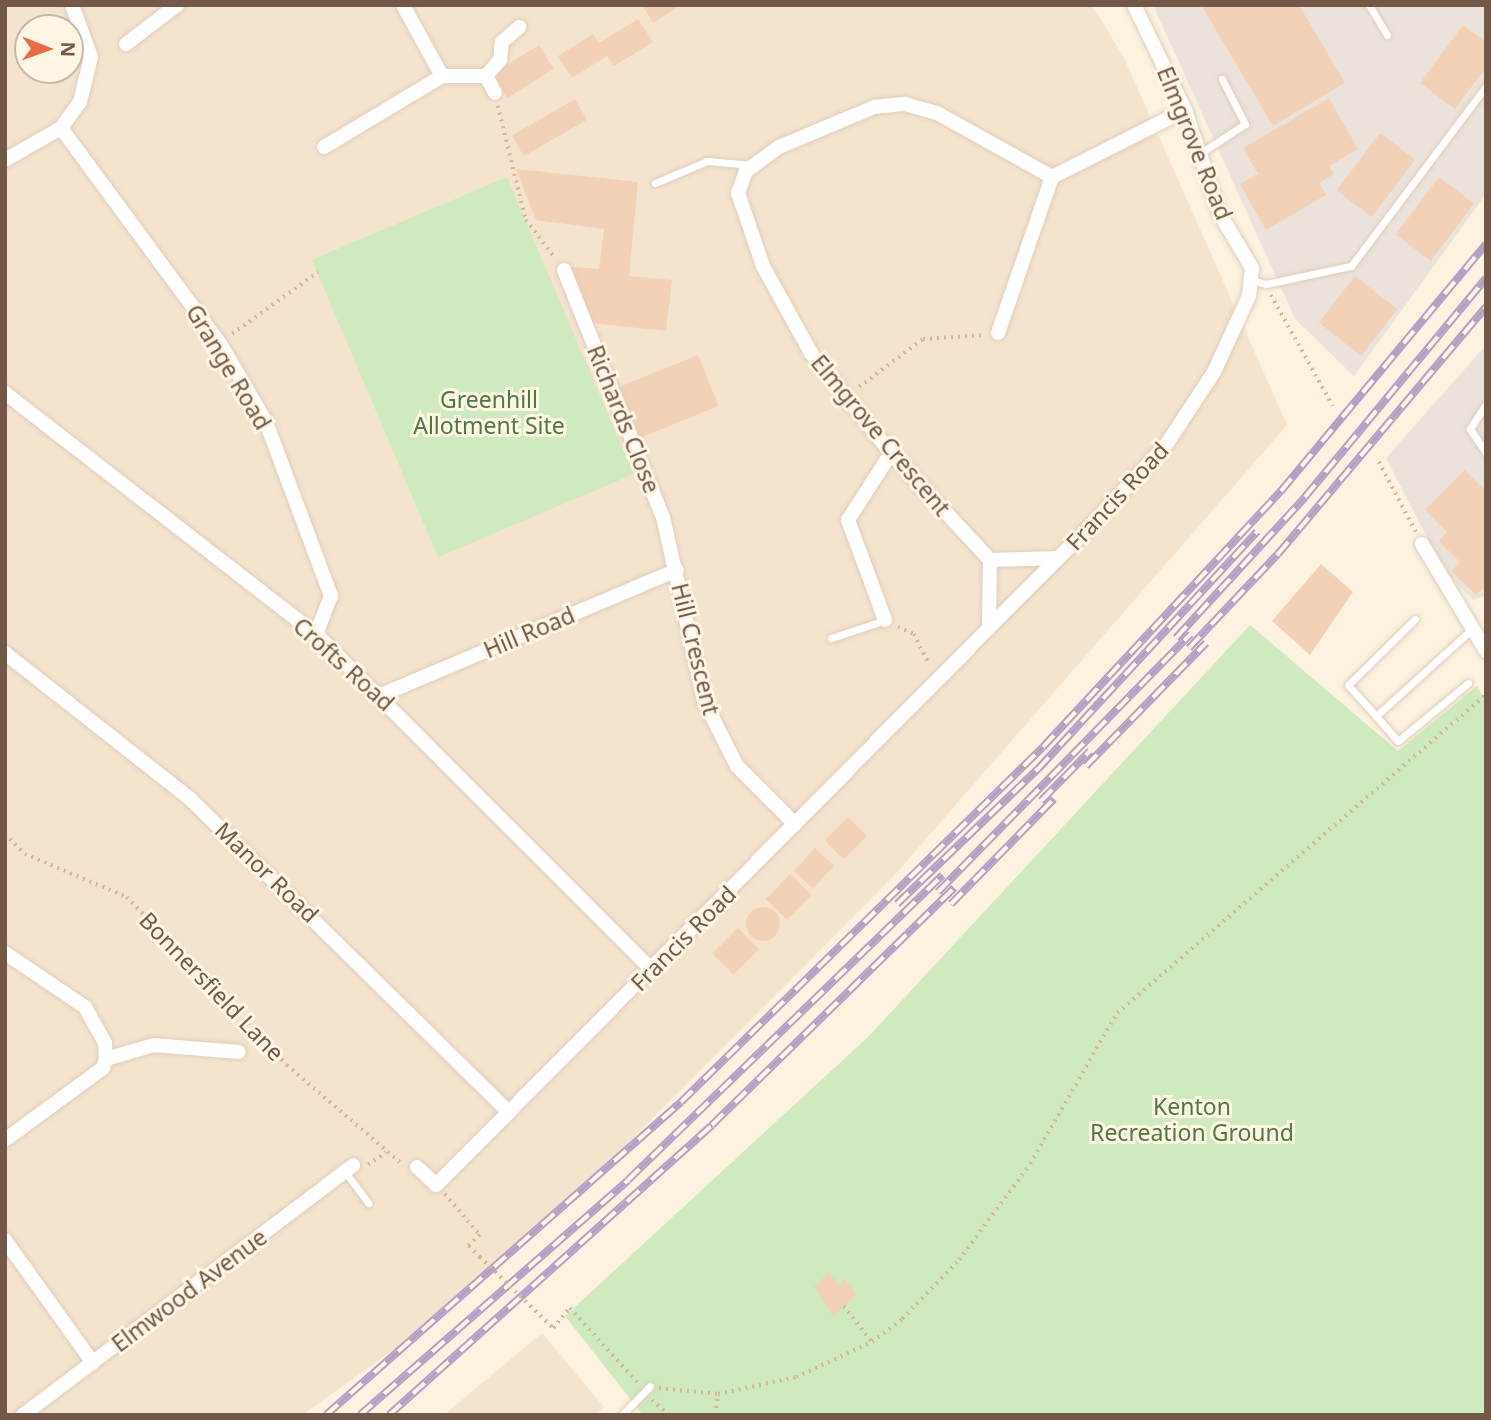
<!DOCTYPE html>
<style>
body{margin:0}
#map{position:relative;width:1491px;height:1420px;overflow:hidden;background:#fcf2df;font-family:"Noto Sans",sans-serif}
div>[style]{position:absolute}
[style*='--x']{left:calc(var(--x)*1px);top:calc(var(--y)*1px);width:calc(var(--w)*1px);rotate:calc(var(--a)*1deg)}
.residential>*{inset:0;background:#f4e4ce}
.industrial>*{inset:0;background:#ebe3db}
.green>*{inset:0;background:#ceeabe;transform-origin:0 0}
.building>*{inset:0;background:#f2d1b7;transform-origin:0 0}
.round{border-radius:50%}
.path>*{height:3.5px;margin-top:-1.75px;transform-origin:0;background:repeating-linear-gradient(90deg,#d7b49a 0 2px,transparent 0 7px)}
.roads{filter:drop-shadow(0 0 2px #e0cebc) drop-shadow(0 0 2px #e0cebc)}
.service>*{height:7px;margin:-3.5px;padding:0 3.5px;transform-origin:3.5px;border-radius:3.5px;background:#fff}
.minor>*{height:14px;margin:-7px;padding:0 7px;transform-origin:7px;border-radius:7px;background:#fff}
.rail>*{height:8px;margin-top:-4px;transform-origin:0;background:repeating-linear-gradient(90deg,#fff6e6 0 16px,#b59fc5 0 32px);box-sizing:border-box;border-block:2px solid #b59fc5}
.path-bridge>*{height:3.5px;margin-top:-1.75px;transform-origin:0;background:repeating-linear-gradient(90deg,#d7b49a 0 2px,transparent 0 7px)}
span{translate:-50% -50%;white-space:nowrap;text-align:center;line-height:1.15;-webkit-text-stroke:6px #fff6e6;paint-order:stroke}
.street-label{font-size:23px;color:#735847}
.park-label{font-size:23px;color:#4e793f}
.frame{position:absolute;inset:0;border:7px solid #735847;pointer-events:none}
.north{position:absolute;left:14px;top:14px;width:70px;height:70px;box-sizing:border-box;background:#fff6e6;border:2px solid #c7b7a6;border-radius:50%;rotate:91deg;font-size:19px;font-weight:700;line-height:28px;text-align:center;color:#735847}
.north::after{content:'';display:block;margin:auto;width:24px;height:32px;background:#ea6d41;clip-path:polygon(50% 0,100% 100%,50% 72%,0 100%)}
</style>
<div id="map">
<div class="residential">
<i style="clip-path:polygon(evenodd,5px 5px,1092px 5px,1124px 58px,1287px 425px,891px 879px,623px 1148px,400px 1345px,302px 1415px,5px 1415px,5px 5px,28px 28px,70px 28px,70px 70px,28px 70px,28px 28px)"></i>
<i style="clip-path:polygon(542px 1333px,604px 1407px,596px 1415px,444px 1415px)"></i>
</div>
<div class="industrial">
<i style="clip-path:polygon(1153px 5px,1486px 5px,1486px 194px,1354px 376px,1295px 319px)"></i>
<i style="clip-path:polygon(1486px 345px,1486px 595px,1474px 600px,1446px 574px,1386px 458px)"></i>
</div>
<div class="green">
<i style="left:507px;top:177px;width:323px;height:212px;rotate:67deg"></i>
<i style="clip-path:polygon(1250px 625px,1398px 751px,1477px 686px,1486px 702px,1486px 1415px,643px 1415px,565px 1316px,868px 1037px)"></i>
</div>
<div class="building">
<i style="clip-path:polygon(642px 5px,681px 5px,653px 23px)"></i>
<i style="clip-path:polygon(1201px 5px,1299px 5px,1345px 83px,1273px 126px)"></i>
<i style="clip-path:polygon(638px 19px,653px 42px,614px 66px,607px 56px,572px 78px,558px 56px,593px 34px,599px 43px)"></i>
<i style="clip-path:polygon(1463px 25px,1486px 42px,1486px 67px,1455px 109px,1420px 83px)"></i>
<i style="left:539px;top:45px;width:28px;height:55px;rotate:58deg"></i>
<i style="clip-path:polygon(1329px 98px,1358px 149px,1329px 166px,1334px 174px,1319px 183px,1326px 195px,1266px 230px,1240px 184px,1258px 174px,1243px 148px)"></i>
<i style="left:575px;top:99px;width:24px;height:73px;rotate:60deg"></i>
<i style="left:1380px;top:133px;width:44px;height:72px;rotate:37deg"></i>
<i style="clip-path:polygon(516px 169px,638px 182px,629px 276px,672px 280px,666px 331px,592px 323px,571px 267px,599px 269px,604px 229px,536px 220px)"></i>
<i style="left:1439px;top:177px;width:44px;height:72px;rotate:37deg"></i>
<i style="left:1355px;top:276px;width:54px;height:59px;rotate:38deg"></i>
<i style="left:698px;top:355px;width:55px;height:88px;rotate:68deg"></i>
<i style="clip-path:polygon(1465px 470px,1486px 491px,1486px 585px,1476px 595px,1451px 571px,1460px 562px,1439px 541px,1447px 532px,1425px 510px)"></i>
<i style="clip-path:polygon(1321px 564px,1353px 592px,1310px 655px,1272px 621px)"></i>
<i style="left:848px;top:817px;width:27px;height:33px;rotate:45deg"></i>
<i style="left:815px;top:848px;width:26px;height:31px;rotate:43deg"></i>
<i style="left:790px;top:874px;width:30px;height:35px;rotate:44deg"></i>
<i class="round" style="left:746px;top:907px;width:34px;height:34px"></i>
<i style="left:738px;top:928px;width:30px;height:36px;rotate:45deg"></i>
<i style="clip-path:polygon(829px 1273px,840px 1285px,845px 1280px,856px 1295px,833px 1316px,814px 1286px)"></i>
</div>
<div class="path">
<i style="--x:498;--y:106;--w:117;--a:76.2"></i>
<i style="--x:526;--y:220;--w:49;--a:52.4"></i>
<i style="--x:1271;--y:295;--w:127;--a:60.8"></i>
<i style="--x:232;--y:334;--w:106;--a:-35.8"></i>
<i style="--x:859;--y:387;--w:80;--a:-36.9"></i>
<i style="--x:923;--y:339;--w:62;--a:-3.7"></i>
<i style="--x:1379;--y:462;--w:79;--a:62.1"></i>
<i style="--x:898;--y:627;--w:17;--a:24"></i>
<i style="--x:914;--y:634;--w:35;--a:63"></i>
<i style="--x:5;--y:834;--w:28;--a:45"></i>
<i style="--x:25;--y:854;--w:111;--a:22.9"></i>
<i style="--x:127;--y:897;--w:232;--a:46.4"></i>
<i style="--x:287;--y:1065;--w:152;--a:40.7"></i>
<i style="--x:368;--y:1165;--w:22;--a:-36"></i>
<i style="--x:445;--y:1194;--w:54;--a:49.5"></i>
<i style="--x:480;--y:1235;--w:16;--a:135"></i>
<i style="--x:469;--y:1246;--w:16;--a:45"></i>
<i style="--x:844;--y:1306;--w:46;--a:52.1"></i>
<i style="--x:553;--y:1328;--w:26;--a:-50"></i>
<i style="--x:570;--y:1308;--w:101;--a:47.8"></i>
<i style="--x:659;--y:1388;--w:59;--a:5.8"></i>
<i style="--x:718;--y:1394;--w:80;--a:-12.3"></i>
<i style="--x:796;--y:1377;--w:84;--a:-24.7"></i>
<i style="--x:872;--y:1342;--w:38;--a:-37"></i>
<i style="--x:902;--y:1319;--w:82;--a:-46"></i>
<i style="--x:959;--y:1260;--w:119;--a:-53.5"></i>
<i style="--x:1030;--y:1164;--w:174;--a:-60.1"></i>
<i style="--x:1117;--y:1013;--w:487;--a:-40.8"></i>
<i style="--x:652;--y:1400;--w:23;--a:41"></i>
<i style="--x:715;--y:1415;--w:21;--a:-82"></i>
</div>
<div class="roads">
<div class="service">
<i style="--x:1369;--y:5;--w:35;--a:59"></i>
<i style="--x:1199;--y:154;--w:55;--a:-33.1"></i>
<i style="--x:1245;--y:124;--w:51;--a:-117.1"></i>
<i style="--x:655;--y:183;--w:56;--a:-22.9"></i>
<i style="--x:707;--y:161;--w:46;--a:5"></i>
<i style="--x:1254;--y:281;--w:12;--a:14"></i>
<i style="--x:1266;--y:284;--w:87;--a:-12"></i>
<i style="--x:1351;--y:266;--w:225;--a:-53.1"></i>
<i style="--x:1486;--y:404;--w:30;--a:123"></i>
<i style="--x:1470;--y:429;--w:29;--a:56"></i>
<i style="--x:1415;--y:619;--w:94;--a:135.4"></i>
<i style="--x:1348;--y:685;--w:42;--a:47.9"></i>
<i style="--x:1376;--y:716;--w:132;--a:-42.2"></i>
<i style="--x:831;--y:638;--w:57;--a:-18.4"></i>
<i style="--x:1376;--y:716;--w:33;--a:49"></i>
<i style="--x:1398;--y:741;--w:91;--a:-39.6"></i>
<i style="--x:345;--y:1172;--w:39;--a:53"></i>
<i style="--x:622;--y:1415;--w:40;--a:-46"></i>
</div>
<div class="minor">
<i style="--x:126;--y:44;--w:64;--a:-37.4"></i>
<i style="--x:442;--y:76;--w:44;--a:0"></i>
<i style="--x:486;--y:76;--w:19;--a:62"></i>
<i style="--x:486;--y:76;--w:21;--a:-49"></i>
<i style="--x:500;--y:60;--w:18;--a:-84"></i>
<i style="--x:502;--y:42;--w:23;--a:-41"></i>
<i style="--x:61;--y:128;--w:270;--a:53.6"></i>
<i style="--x:221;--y:345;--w:89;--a:59.7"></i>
<i style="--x:266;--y:422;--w:186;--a:69.5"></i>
<i style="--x:331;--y:596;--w:41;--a:111.5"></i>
<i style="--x:324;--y:147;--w:138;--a:-31"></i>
<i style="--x:442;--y:76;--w:81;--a:-118.8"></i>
<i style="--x:5;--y:160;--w:64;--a:-29.7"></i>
<i style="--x:61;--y:128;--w:32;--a:-54"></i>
<i style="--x:80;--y:102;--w:46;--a:-76.3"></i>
<i style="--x:91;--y:57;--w:55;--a:-110.1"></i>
<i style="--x:564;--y:270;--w:266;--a:68.2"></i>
<i style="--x:663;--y:517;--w:189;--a:77.4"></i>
<i style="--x:704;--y:701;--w:73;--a:63.1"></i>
<i style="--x:737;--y:766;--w:82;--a:45"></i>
<i style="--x:998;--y:333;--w:165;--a:-70.9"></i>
<i style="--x:5;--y:393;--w:393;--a:37.8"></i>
<i style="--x:316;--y:634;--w:475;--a:45"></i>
<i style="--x:1422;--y:544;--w:125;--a:59.1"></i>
<i style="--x:1058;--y:558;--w:68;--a:178.3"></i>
<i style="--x:990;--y:560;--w:146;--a:-132.8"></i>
<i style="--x:891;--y:453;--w:128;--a:-128.7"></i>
<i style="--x:811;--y:353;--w:99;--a:-118.9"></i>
<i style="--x:763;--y:266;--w:77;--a:-108.9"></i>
<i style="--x:738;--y:193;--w:23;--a:-70"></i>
<i style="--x:746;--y:171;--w:41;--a:-36"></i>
<i style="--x:779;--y:147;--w:103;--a:-22.8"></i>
<i style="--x:874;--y:107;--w:31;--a:-6"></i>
<i style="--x:905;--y:104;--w:33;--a:16"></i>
<i style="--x:937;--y:113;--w:132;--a:29.1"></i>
<i style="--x:1052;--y:177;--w:149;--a:-26.7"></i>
<i style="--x:885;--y:620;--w:107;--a:-110.3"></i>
<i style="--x:848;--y:520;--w:80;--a:-57.3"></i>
<i style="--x:989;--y:628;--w:68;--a:-89.2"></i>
<i style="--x:5;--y:653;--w:233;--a:38.2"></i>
<i style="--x:188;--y:797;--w:450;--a:44.5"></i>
<i style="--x:381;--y:695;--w:321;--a:-22.9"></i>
<i style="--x:5;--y:953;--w:97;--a:34"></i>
<i style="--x:85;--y:1007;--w:41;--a:60.9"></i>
<i style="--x:105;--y:1043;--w:16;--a:86"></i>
<i style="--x:106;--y:1059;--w:9;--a:108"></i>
<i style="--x:103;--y:1068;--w:122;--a:143.7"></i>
<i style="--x:106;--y:1059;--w:50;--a:-16.3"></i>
<i style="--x:154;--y:1045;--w:85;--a:4.7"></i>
<i style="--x:417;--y:1167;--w:26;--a:43"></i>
<i style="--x:436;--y:1185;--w:103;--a:-45"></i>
<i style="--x:509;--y:1112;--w:831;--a:-45.24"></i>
<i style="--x:1094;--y:522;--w:105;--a:-46.9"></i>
<i style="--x:1166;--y:445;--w:87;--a:-56.7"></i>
<i style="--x:1214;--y:372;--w:84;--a:-65.3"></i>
<i style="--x:1249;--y:296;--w:28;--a:-84"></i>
<i style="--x:1252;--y:268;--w:63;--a:-120.7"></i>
<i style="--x:1220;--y:214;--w:110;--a:-108.6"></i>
<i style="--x:1185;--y:110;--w:117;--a:-115.9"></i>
<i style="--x:5;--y:1240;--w:151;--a:54.4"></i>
<i style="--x:23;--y:1415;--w:414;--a:-37.1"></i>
</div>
</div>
<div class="rail">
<i style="--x:1176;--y:638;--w:191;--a:-47.5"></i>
<i style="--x:1305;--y:497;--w:284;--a:-50.4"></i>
<i style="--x:1189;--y:648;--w:129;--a:-46.6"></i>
<i style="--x:1278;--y:554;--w:323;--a:-49.9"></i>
<i style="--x:1086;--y:766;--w:172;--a:-45.7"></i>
<i style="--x:1041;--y:801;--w:70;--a:-45.6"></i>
<i style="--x:938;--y:892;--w:361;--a:-45.6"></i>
<i style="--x:897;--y:904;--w:195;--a:-43.8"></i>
<i style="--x:1038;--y:769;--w:323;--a:-47.3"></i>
<i style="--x:951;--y:904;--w:147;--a:-45.6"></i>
<i style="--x:326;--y:1415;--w:473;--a:-41.4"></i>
<i style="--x:681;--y:1102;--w:507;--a:-44.44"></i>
<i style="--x:1043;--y:747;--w:350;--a:-47.1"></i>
<i style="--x:1281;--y:491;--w:321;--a:-50.3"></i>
<i style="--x:360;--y:1415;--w:356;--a:-41.2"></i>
<i style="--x:628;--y:1180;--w:438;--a:-44.1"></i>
<i style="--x:389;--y:1415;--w:434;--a:-41.9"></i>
<i style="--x:712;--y:1125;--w:339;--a:-44.4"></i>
</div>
<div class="path-bridge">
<i style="--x:480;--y:1257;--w:102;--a:44.2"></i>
</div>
<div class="street-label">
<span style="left:1195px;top:143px;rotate:68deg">Elmgrove Road</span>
<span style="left:229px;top:367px;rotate:59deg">Grange Road</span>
<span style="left:624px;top:419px;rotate:68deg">Richards Close</span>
<span style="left:881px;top:435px;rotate:50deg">Elmgrove Crescent</span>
<span style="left:1117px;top:496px;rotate:-47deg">Francis Road</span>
<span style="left:529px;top:632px;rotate:-23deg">Hill Road</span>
<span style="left:696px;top:649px;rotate:76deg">Hill Crescent</span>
<span style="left:344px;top:664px;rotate:42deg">Crofts Road</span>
<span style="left:267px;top:872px;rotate:44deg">Manor Road</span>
<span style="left:683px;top:938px;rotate:-45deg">Francis Road</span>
<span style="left:212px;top:986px;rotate:46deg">Bonnersfield Lane</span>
<span style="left:189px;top:1290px;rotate:-37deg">Elmwood Avenue</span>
</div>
<div class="park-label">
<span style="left:489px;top:412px">Greenhill<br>Allotment Site</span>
<span style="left:1192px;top:1119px">Kenton<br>Recreation Ground</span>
</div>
<div class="frame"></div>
<div class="north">N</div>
</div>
